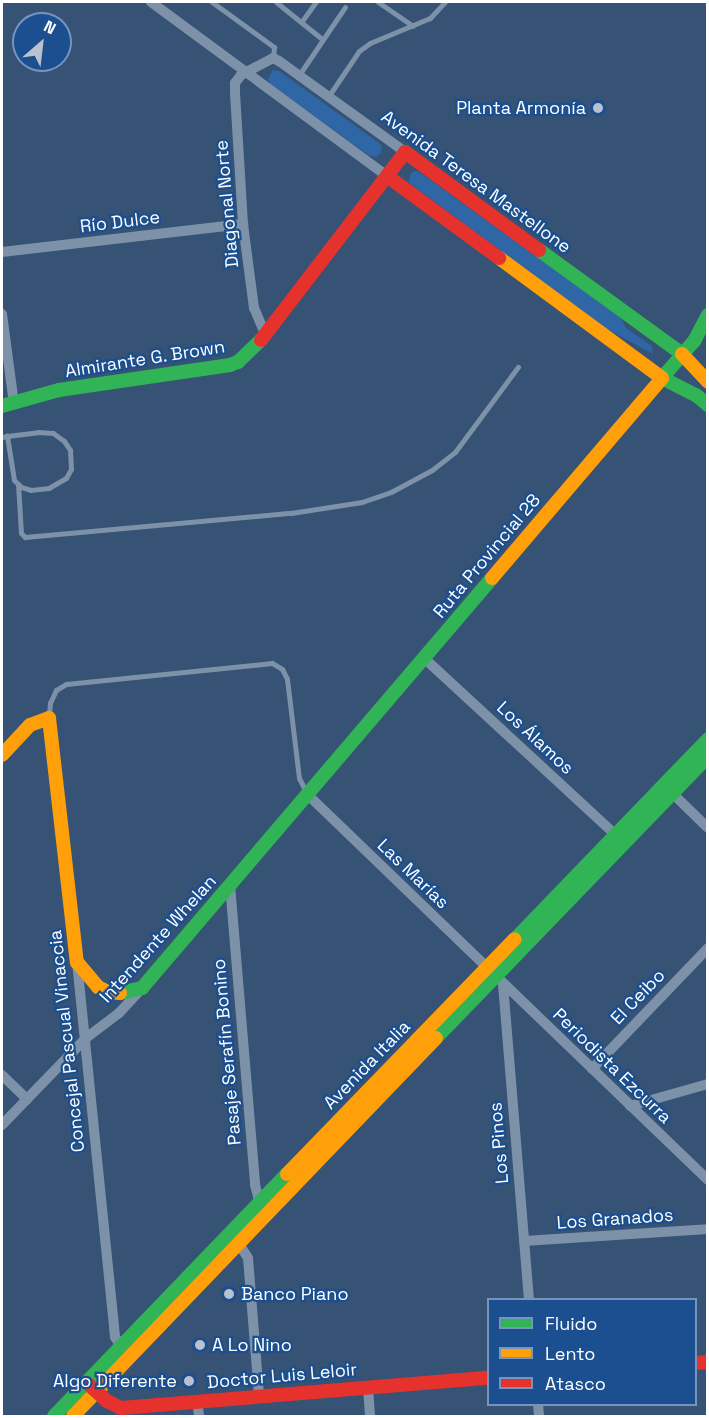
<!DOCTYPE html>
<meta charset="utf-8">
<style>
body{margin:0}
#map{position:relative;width:709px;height:1418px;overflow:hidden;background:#365274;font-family:"Space Grotesk",sans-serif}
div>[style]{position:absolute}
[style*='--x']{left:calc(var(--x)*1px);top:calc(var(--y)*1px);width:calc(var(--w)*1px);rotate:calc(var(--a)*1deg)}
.green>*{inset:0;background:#2f66a5}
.lane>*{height:5px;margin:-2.5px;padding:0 2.5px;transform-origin:2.5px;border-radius:2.5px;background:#7d92a8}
.street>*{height:10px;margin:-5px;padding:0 5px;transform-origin:5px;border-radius:5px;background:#7d92a8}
.fast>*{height:14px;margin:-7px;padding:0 7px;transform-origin:7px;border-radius:7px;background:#30b455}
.slow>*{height:14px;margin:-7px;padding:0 7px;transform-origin:7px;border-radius:7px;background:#ff9f0a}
.jam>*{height:14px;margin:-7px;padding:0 7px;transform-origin:7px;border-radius:7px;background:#e5322d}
.dots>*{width:16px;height:16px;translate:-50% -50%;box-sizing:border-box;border:3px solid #1b4f8f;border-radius:50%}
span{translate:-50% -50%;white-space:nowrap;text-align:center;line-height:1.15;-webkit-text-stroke:4.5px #1b4f8f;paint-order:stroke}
.poi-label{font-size:18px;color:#fff}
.right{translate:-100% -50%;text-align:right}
.left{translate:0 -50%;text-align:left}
.street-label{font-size:18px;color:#fff}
.frame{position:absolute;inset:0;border:3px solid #fff;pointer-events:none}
.legend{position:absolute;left:487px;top:1298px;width:210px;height:108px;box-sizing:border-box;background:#1b4f8f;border:2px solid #7695bc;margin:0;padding:8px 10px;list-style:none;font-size:18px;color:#fff}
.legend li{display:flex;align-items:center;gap:12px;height:30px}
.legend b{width:30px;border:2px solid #7695bc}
.north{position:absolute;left:12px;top:12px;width:60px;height:60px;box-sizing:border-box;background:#1b4f8f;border:2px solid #7695bc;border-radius:50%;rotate:28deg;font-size:16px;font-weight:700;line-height:24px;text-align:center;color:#fff}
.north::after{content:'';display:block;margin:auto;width:21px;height:27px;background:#b9c2ce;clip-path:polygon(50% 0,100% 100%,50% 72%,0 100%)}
</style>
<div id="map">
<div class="green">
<i style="clip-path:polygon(273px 70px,279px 71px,379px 143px,382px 147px,381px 153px,376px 157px,370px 156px,270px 84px,268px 79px)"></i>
<i style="clip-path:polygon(414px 171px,418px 171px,621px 318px,626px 328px,652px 346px,653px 354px,607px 329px,409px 183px,410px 174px)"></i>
</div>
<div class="lane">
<i style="--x:212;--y:2;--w:77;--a:36"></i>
<i style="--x:274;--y:47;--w:11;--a:95"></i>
<i style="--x:276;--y:2;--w:59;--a:38.8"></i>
<i style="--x:378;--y:2;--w:42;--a:34.4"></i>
<i style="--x:302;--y:21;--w:24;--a:-54"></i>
<i style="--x:299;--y:75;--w:82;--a:-55.9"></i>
<i style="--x:328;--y:97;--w:55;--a:-56"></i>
<i style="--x:359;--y:51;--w:14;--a:-36"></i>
<i style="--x:370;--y:43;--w:65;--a:-22.6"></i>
<i style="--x:430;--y:18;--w:22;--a:-47"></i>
<i style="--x:2;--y:437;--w:5;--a:-11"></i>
<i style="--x:7;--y:436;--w:31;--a:-7"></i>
<i style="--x:38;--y:432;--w:15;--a:4"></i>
<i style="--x:53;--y:433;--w:14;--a:36"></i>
<i style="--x:64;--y:441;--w:11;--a:56"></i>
<i style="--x:70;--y:450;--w:19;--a:87"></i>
<i style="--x:71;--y:469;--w:10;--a:119"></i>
<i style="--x:66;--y:478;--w:20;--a:150"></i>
<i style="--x:49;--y:488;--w:18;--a:174"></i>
<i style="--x:31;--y:490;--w:10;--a:-163"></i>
<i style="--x:21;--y:487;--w:10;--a:-135"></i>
<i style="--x:14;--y:480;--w:45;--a:-99"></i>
<i style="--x:18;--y:484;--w:49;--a:86.5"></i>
<i style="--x:21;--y:533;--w:6;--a:45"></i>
<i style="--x:25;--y:537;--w:267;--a:-5.2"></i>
<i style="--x:291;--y:513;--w:72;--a:-8.8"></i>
<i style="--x:362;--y:502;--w:31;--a:-19"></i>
<i style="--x:391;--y:492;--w:47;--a:-28.2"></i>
<i style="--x:432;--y:470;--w:29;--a:-38"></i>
<i style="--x:455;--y:452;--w:106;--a:-53.5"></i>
<i style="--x:49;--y:716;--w:13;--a:-86"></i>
<i style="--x:50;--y:703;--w:14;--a:-65"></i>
<i style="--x:56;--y:690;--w:12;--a:-31"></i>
<i style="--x:66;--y:684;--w:207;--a:-5.8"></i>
<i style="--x:272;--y:663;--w:12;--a:31"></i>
<i style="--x:282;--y:669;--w:11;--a:63"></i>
<i style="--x:287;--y:679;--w:100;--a:83.1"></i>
<i style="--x:299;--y:778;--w:16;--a:63"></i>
</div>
<div class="street">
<i style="--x:151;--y:2;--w:293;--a:36.4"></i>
<i style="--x:2;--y:252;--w:243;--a:-6.6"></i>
<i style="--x:2;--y:314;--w:91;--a:82.4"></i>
<i style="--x:266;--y:336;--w:30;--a:-113"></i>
<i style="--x:254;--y:308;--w:85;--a:-97.5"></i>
<i style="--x:243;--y:224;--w:129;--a:-93.5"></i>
<i style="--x:235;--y:95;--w:12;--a:-90"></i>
<i style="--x:235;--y:83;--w:10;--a:-53"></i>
<i style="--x:241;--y:75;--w:36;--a:-28"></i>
<i style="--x:273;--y:58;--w:7;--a:27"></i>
<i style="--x:279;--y:61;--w:155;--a:35.8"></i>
<i style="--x:424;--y:658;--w:267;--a:42.7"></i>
<i style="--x:669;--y:790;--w:54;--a:44.3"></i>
<i style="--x:308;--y:795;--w:555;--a:43.91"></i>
<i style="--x:230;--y:885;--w:301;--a:85.2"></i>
<i style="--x:255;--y:1185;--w:23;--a:75"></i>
<i style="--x:77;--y:962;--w:367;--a:84.2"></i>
<i style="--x:114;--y:1327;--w:10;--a:84"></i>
<i style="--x:115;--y:1337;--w:15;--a:58"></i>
<i style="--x:503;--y:984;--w:317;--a:85.3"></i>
<i style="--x:592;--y:1069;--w:168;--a:-46.2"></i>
<i style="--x:2;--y:1075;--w:35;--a:44"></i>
<i style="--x:630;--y:1106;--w:81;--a:-15.8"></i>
<i style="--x:2;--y:1125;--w:121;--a:-46"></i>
<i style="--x:86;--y:1038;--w:41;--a:-37.1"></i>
<i style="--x:119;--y:1013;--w:34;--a:-47"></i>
<i style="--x:236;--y:1239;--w:22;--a:58"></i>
<i style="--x:248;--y:1258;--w:138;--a:85.4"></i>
<i style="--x:524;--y:1241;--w:184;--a:-3.7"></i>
<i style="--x:368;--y:1387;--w:29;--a:86"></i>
<i style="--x:197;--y:1401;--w:15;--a:82"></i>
<i style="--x:538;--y:1404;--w:12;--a:85"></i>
</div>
<div class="fast">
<i style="--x:539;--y:250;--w:177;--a:36"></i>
<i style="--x:708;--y:315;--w:30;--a:118"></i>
<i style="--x:694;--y:341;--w:49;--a:130.9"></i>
<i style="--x:662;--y:378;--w:38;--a:27"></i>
<i style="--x:696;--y:395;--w:16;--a:40"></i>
<i style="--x:2;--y:406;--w:59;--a:-15.7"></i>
<i style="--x:59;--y:390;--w:173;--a:-8.3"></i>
<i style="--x:230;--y:365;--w:9;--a:-21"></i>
<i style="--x:238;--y:362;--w:32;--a:-44"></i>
<i style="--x:515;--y:939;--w:278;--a:-46"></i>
<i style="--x:120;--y:993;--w:23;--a:-13"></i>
<i style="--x:142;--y:988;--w:539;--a:-49.51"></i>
<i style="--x:436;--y:1038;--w:392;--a:-46"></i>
<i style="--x:54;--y:1416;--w:336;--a:-46.1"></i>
</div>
<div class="slow">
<i style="--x:682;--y:354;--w:38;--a:47"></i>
<i style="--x:492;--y:578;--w:262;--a:-49.6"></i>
<i style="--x:662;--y:378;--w:202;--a:-143.6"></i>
<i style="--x:2;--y:755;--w:41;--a:-47"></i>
<i style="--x:30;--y:725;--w:20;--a:-20"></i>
<i style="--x:49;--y:718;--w:246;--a:83.5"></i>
<i style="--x:77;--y:962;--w:33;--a:50"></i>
<i style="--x:98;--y:987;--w:11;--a:27"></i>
<i style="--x:108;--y:992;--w:12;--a:5"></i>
<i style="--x:287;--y:1174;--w:327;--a:-45.9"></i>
<i style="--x:73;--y:1416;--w:524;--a:-46.16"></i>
</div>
<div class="jam">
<i style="--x:387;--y:176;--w:139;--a:36.2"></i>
<i style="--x:261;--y:340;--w:237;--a:-52.5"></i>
<i style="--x:405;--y:152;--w:166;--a:36.2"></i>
<i style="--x:696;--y:1363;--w:12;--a:-5"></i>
<i style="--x:87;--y:1383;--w:27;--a:42"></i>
<i style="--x:107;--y:1401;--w:16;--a:27"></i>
<i style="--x:121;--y:1408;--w:368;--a:-4.7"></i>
</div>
<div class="dots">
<i style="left:598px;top:108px;background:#b9c2ce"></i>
<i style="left:229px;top:1294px;background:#b9c2ce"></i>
<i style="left:200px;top:1345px;background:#b9c2ce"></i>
<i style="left:189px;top:1381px;background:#b9c2ce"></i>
</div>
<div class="poi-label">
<span class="right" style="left:586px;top:108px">Planta Armonía</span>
<span class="left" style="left:241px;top:1294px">Banco Piano</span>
<span class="left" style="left:212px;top:1345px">A Lo Nino</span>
<span class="right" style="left:177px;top:1381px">Algo Diferente</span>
</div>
<div class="street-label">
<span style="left:476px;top:182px;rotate:36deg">Avenida Teresa Mastellone</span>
<span style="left:227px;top:204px;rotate:-95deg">Diagonal Norte</span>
<span style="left:120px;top:222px;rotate:-7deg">Río Dulce</span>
<span style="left:145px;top:359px;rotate:-9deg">Almirante G. Brown</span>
<span style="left:487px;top:556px;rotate:-50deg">Ruta Provincial 28</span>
<span style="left:535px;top:738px;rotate:43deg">Los Álamos</span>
<span style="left:413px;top:874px;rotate:44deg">Las Marías</span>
<span style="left:158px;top:939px;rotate:-48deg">Intendente Whelan</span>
<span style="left:638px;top:997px;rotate:-46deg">El Ceibo</span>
<span style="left:67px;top:1041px;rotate:-96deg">Concejal Pascual Vinaccia</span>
<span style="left:227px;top:1052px;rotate:-95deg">Pasaje Serafín Bonino</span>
<span style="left:367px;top:1065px;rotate:-46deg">Avenida Italia</span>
<span style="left:612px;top:1066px;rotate:44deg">Periodista Ezcurra</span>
<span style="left:499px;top:1143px;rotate:-95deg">Los Pinos</span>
<span style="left:615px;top:1219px;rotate:-4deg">Los Granados</span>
<span style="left:282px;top:1376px;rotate:-5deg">Doctor Luis Leloir</span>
</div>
<div class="frame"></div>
<ul class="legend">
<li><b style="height:8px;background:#30b455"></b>Fluido</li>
<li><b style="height:8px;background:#ff9f0a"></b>Lento</li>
<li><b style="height:8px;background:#e5322d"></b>Atasco</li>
</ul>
<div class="north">N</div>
</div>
